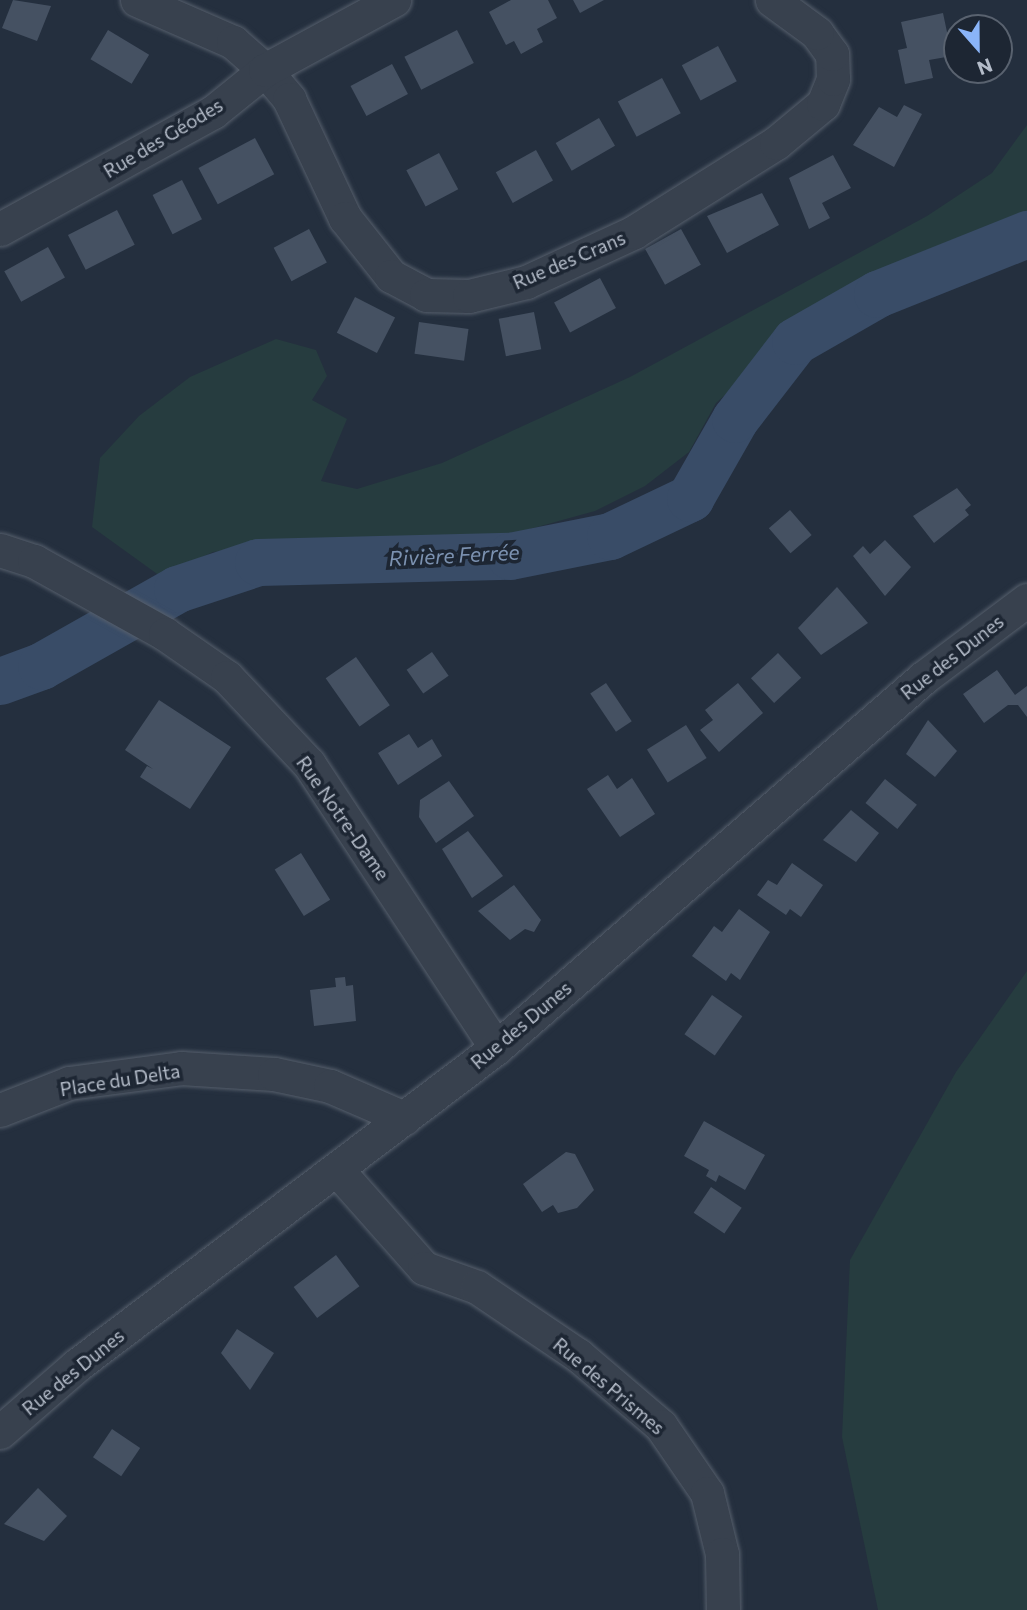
<!DOCTYPE html>
<meta charset="utf-8">
<style>
body{margin:0}
#map{position:relative;width:1027px;height:1610px;overflow:hidden;background:#242f3e;font-family:Commissioner,sans-serif}
div>[style]{position:absolute}
[style*='--x']{left:calc(var(--x)*1px);top:calc(var(--y)*1px);width:calc(var(--w)*1px);rotate:calc(var(--a)*1deg)}
.green>*{inset:0;background:#263c3f}
.river>*{height:47px;margin:-23.5px;padding:0 23.5px;transform-origin:23.5px;border-radius:23.5px;background:#394c67}
.building>*{inset:0;background:#455162;transform-origin:0 0}
.roads{filter:drop-shadow(0 0 2px #565f6c) drop-shadow(0 0 2px #565f6c)}
.minor>*{height:33px;margin:-16.5px;padding:0 16.5px;transform-origin:16.5px;border-radius:16.5px;background:#38414e}
span{translate:-50% -50%;white-space:nowrap;text-align:center;line-height:1.15;-webkit-text-stroke:7px #1d2633;paint-order:stroke}
.street-label{font-size:19px;color:#b4bcc9}
.water-label{font-size:21px;color:#7c92b1;font-style:italic}
.north{position:absolute;left:943px;top:14px;width:70px;height:70px;box-sizing:border-box;background:#1d2633;border:2px solid #59626f;border-radius:50%;rotate:159deg;font-size:19px;font-weight:700;line-height:28px;text-align:center;color:#b4bcc9}
.north::after{content:'';display:block;margin:auto;width:24px;height:32px;background:#8ab4f8;clip-path:polygon(50% 0,100% 100%,50% 72%,0 100%)}
</style>
<div id="map">
<div class="green">
<i style="clip-path:polygon(1027px 125px,1027px 216px,817px 312px,716px 403px,689px 452px,645px 486px,595px 511px,519px 532px,385px 546px,275px 545px,213px 552px,160px 576px,92px 527px,100px 458px,139px 416px,190px 377px,276px 339px,316px 350px,327px 376px,312px 400px,347px 419px,321px 481px,357px 489px,442px 463px,630px 377px,927px 216px,992px 173px)"></i>
<i style="clip-path:polygon(1027px 971px,1027px 1610px,878px 1610px,842px 1437px,850px 1260px,956px 1072px)"></i>
</div>
<div class="river">
<i style="--x:0;--y:681;--w:44;--a:-20.1"></i>
<i style="--x:41;--y:666;--w:156;--a:-29.5"></i>
<i style="--x:177;--y:589;--w:85;--a:-18.4"></i>
<i style="--x:258;--y:562;--w:252;--a:-1.4"></i>
<i style="--x:510;--y:556;--w:102;--a:-11.3"></i>
<i style="--x:610;--y:536;--w:89;--a:-25.4"></i>
<i style="--x:690;--y:498;--w:91;--a:-60.3"></i>
<i style="--x:735;--y:419;--w:98;--a:-52.4"></i>
<i style="--x:795;--y:341;--w:95;--a:-29.8"></i>
<i style="--x:877;--y:294;--w:162;--a:-21.8"></i>
</div>
<div class="building">
<i style="clip-path:polygon(13px 0,51px 6px,37px 41px,2px 28px)"></i>
<i style="clip-path:polygon(511px 0,548px 0,557px 18px,537px 29px,543px 42px,521px 54px,514px 41px,506px 45px,489px 12px)"></i>
<i style="clip-path:polygon(573px 0,604px 0,580px 13px)"></i>
<i style="clip-path:polygon(943px 13px,952px 56px,929px 60px,933px 78px,905px 84px,898px 50px,907px 48px,901px 22px)"></i>
<i style="left:108px;top:30px;width:48px;height:34px;rotate:31deg"></i>
<i style="left:457px;top:30px;width:37px;height:59px;rotate:63deg"></i>
<i style="left:718px;top:46px;width:40px;height:41px;rotate:62deg"></i>
<i style="left:392px;top:64px;width:34px;height:47px;rotate:62deg"></i>
<i style="left:662px;top:78px;width:40px;height:50px;rotate:62deg"></i>
<i style="clip-path:polygon(904px 105px,922px 114px,894px 167px,853px 145px,879px 107px,897px 117px)"></i>
<i style="left:599px;top:118px;width:32px;height:50px;rotate:60deg"></i>
<i style="left:255px;top:138px;width:41px;height:64px;rotate:62deg"></i>
<i style="left:536px;top:150px;width:35px;height:46px;rotate:61deg"></i>
<i style="left:439px;top:153px;width:41px;height:37px;rotate:62deg"></i>
<i style="clip-path:polygon(833px 155px,851px 188px,822px 203px,830px 218px,809px 229px,789px 178px)"></i>
<i style="left:182px;top:180px;width:44px;height:33px;rotate:63deg"></i>
<i style="clip-path:polygon(762px 193px,779px 225px,727px 253px,707px 216px)"></i>
<i style="left:117px;top:210px;width:39px;height:55px;rotate:63deg"></i>
<i style="left:309px;top:229px;width:38px;height:40px;rotate:62deg"></i>
<i style="left:681px;top:229px;width:41px;height:41px;rotate:61deg"></i>
<i style="left:48px;top:247px;width:35px;height:50px;rotate:61deg"></i>
<i style="left:600px;top:278px;width:34px;height:52px;rotate:62deg"></i>
<i style="left:355px;top:297px;width:45px;height:40px;rotate:27deg"></i>
<i style="left:534px;top:312px;width:38px;height:36px;rotate:79deg"></i>
<i style="left:419px;top:322px;width:50px;height:32px;rotate:8deg"></i>
<i style="clip-path:polygon(957px 488px,971px 505px,965px 510px,969px 515px,934px 543px,913px 516px)"></i>
<i style="left:790px;top:510px;width:33px;height:28px;rotate:49deg"></i>
<i style="clip-path:polygon(885px 540px,911px 567px,885px 596px,853px 556px,863px 546px,870px 554px)"></i>
<i style="clip-path:polygon(837px 587px,868px 623px,821px 655px,798px 628px)"></i>
<i style="left:432px;top:652px;width:29px;height:31px;rotate:55deg"></i>
<i style="left:778px;top:653px;width:34px;height:37px;rotate:47deg"></i>
<i style="left:356px;top:657px;width:59px;height:37px;rotate:55deg"></i>
<i style="clip-path:polygon(997px 670px,1015px 695px,1027px 686px,1027px 717px,1018px 705px,1008px 705px,984px 723px,963px 694px)"></i>
<i style="left:606px;top:683px;width:46px;height:19px;rotate:56deg"></i>
<i style="clip-path:polygon(738px 683px,763px 713px,719px 752px,700px 730px,713px 720px,705px 710px)"></i>
<i style="clip-path:polygon(159px 700px,231px 747px,190px 809px,140px 777px,147px 766px,153px 769px,125px 750px)"></i>
<i style="clip-path:polygon(928px 720px,957px 751px,935px 777px,906px 754px)"></i>
<i style="left:686px;top:725px;width:39px;height:46px;rotate:58deg"></i>
<i style="clip-path:polygon(409px 734px,418px 748px,432px 739px,442px 756px,398px 785px,378px 753px)"></i>
<i style="clip-path:polygon(608px 775px,617px 789px,632px 778px,655px 814px,620px 837px,587px 789px)"></i>
<i style="left:885px;top:779px;width:41px;height:31px;rotate:39deg"></i>
<i style="clip-path:polygon(449px 781px,474px 816px,436px 843px,419px 817px,420px 800px)"></i>
<i style="clip-path:polygon(851px 810px,879px 833px,856px 862px,823px 840px)"></i>
<i style="clip-path:polygon(468px 831px,503px 876px,472px 898px,442px 849px)"></i>
<i style="left:301px;top:853px;width:55px;height:31px;rotate:58deg"></i>
<i style="clip-path:polygon(792px 863px,823px 885px,801px 917px,790px 909px,786px 915px,757px 895px,768px 880px,777px 885px)"></i>
<i style="clip-path:polygon(514px 885px,541px 920px,534px 932px,525px 929px,510px 940px,478px 911px)"></i>
<i style="clip-path:polygon(739px 909px,770px 932px,740px 980px,731px 973px,726px 981px,692px 956px,714px 926px,722px 932px)"></i>
<i style="clip-path:polygon(345px 977px,346px 986px,353px 985px,356px 1021px,314px 1026px,310px 990px,336px 987px,335px 978px)"></i>
<i style="left:712px;top:995px;width:37px;height:48px;rotate:35deg"></i>
<i style="clip-path:polygon(704px 1121px,765px 1155px,745px 1190px,719px 1175px,716px 1182px,706px 1176px,709px 1170px,684px 1156px)"></i>
<i style="clip-path:polygon(566px 1152px,575px 1154px,594px 1190px,577px 1208px,558px 1213px,553px 1205px,542px 1212px,523px 1184px)"></i>
<i style="left:711px;top:1187px;width:37px;height:31px;rotate:34deg"></i>
<i style="left:336px;top:1255px;width:39px;height:53px;rotate:53deg"></i>
<i style="clip-path:polygon(237px 1329px,274px 1353px,250px 1390px,221px 1353px)"></i>
<i style="left:112px;top:1429px;width:34px;height:34px;rotate:34deg"></i>
<i style="clip-path:polygon(38px 1488px,67px 1516px,44px 1541px,4px 1524px)"></i>
</div>
<div class="roads">
<div class="minor">
<i style="--x:137;--y:0;--w:105;--a:23.6"></i>
<i style="--x:233;--y:42;--w:43;--a:41.2"></i>
<i style="--x:265;--y:70;--w:38;--a:50"></i>
<i style="--x:289;--y:99;--w:132;--a:64.8"></i>
<i style="--x:345;--y:218;--w:74;--a:51.6"></i>
<i style="--x:391;--y:276;--w:40;--a:28"></i>
<i style="--x:426;--y:295;--w:43;--a:1.3"></i>
<i style="--x:469;--y:296;--w:59;--a:-13.8"></i>
<i style="--x:526;--y:282;--w:119;--a:-24.8"></i>
<i style="--x:634;--y:232;--w:168;--a:-32.1"></i>
<i style="--x:776;--y:143;--w:61;--a:-39.7"></i>
<i style="--x:823;--y:104;--w:27;--a:-68"></i>
<i style="--x:833;--y:79;--w:25;--a:-92"></i>
<i style="--x:832;--y:54;--w:26;--a:-126"></i>
<i style="--x:817;--y:33;--w:56;--a:-143.7"></i>
<i style="--x:0;--y:229;--w:243;--a:-28.8"></i>
<i style="--x:213;--y:112;--w:67;--a:-38.9"></i>
<i style="--x:265;--y:70;--w:147;--a:-28.5"></i>
<i style="--x:0;--y:550;--w:36;--a:18"></i>
<i style="--x:34;--y:561;--w:150;--a:29.1"></i>
<i style="--x:165;--y:634;--w:75;--a:34.7"></i>
<i style="--x:227;--y:677;--w:120;--a:46.7"></i>
<i style="--x:309;--y:764;--w:340;--a:56.6"></i>
<i style="--x:0;--y:1110;--w:74;--a:-21.4"></i>
<i style="--x:69;--y:1083;--w:113;--a:-7.6"></i>
<i style="--x:181;--y:1068;--w:93;--a:3.7"></i>
<i style="--x:274;--y:1074;--w:57;--a:12.1"></i>
<i style="--x:330;--y:1086;--w:81;--a:23.4"></i>
<i style="--x:339;--y:1172;--w:128;--a:48.5"></i>
<i style="--x:424;--y:1268;--w:56;--a:19.7"></i>
<i style="--x:477;--y:1287;--w:122;--a:34"></i>
<i style="--x:578;--y:1355;--w:109;--a:40.5"></i>
<i style="--x:661;--y:1426;--w:81;--a:55.5"></i>
<i style="--x:707;--y:1493;--w:63;--a:76.2"></i>
<i style="--x:722;--y:1554;--w:56;--a:89"></i>
<i style="--x:0;--y:1432;--w:102;--a:-41"></i>
<i style="--x:77;--y:1365;--w:525;--a:-37.11"></i>
<i style="--x:496;--y:1048;--w:565;--a:-40.91"></i>
<i style="--x:923;--y:678;--w:130;--a:-36.9"></i>
</div>
</div>
<div class="street-label">
<span style="left:163px;top:138px;rotate:-31deg">Rue des Géodes</span>
<span style="left:569px;top:260px;rotate:-23deg">Rue des Crans</span>
<span style="left:952px;top:657px;rotate:-38deg">Rue des Dunes</span>
<span style="left:343px;top:818px;rotate:55deg">Rue Notre-Dame</span>
<span style="left:521px;top:1025px;rotate:-40deg">Rue des Dunes</span>
<span style="left:120px;top:1080px;rotate:-9deg">Place du Delta</span>
<span style="left:73px;top:1372px;rotate:-39deg">Rue des Dunes</span>
<span style="left:609px;top:1386px;rotate:40deg">Rue des Prismes</span>
</div>
<div class="water-label">
<span style="left:454px;top:555px;rotate:-3deg">Rivière Ferrée</span>
</div>
<div class="north">N</div>
</div>
